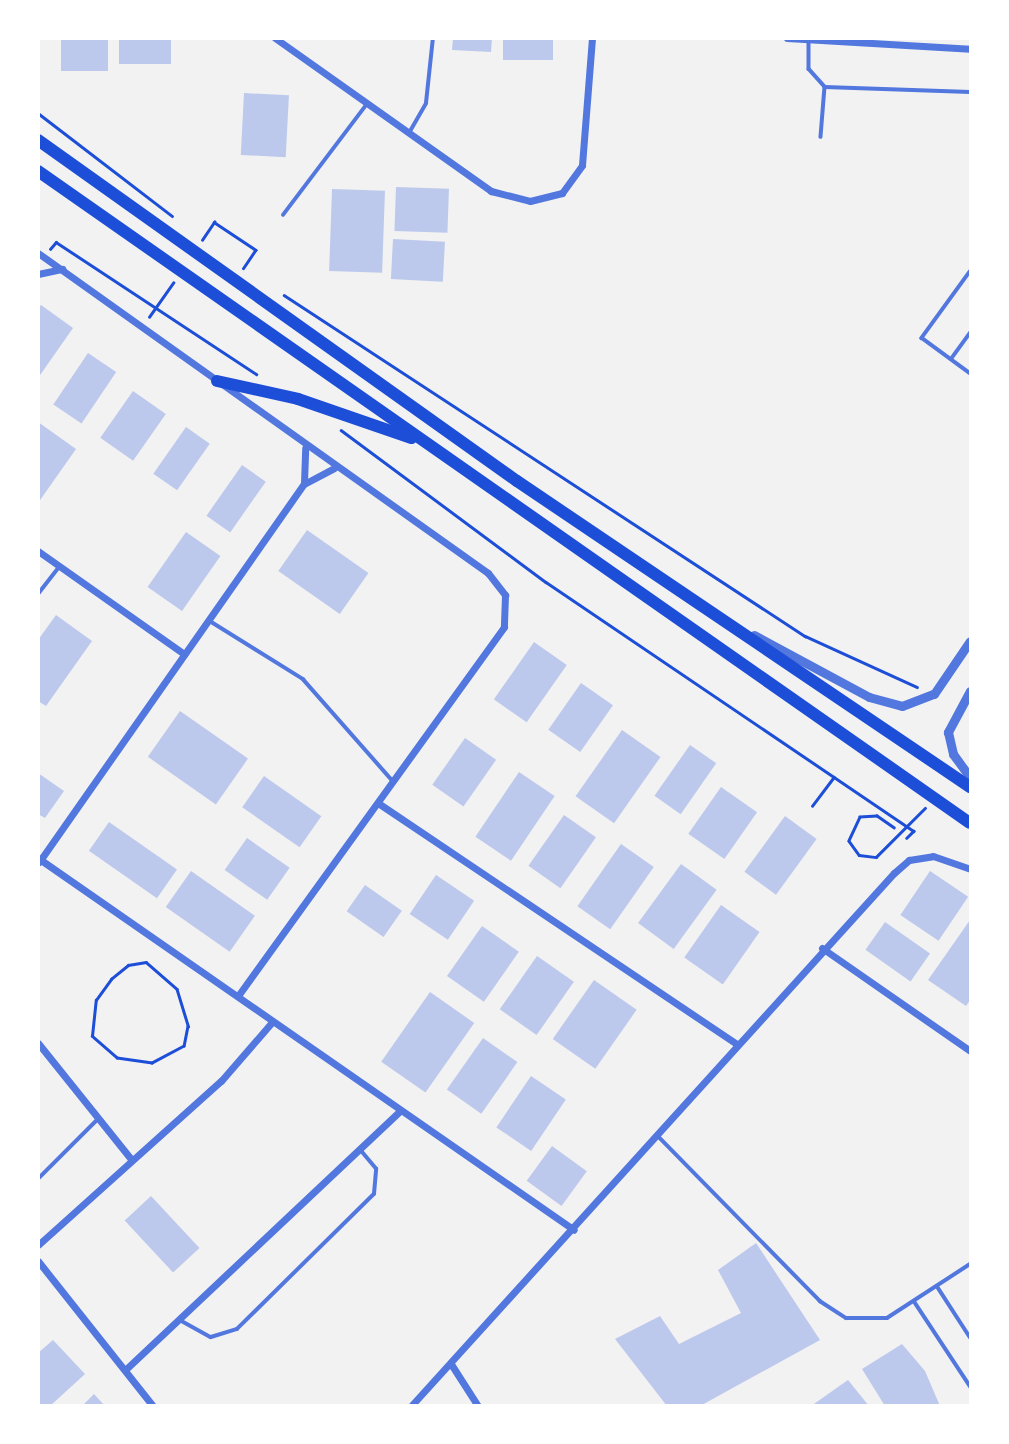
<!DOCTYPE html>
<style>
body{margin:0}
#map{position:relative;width:1009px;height:1444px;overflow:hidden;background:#f2f2f2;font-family:"Varela Round",sans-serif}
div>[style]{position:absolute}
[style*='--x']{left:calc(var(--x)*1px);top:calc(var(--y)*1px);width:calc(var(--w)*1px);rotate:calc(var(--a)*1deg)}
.building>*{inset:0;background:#bdc9ec;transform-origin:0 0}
.path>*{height:2.5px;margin:-1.25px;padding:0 1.25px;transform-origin:1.25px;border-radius:1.25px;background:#1d4ed8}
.service>*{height:3.5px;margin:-1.75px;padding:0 1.75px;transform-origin:1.75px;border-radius:1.75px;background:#5277de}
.minor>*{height:7px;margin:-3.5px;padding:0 3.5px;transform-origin:3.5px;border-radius:3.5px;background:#5277de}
.tertiary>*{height:9px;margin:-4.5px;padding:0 4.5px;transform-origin:4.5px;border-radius:4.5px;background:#5277de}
.motorway>*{height:12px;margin:-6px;padding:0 6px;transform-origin:6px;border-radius:6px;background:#1d4ed8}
span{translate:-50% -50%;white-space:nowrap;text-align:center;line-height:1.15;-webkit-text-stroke:7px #fff;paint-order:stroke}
.frame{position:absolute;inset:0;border:40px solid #fff;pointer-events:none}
</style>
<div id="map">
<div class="building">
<i style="left:61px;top:38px;width:47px;height:33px"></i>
<i style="left:119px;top:38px;width:52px;height:26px"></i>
<i style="clip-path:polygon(453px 38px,492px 38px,491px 52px,452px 50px)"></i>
<i style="left:503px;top:38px;width:50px;height:22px"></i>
<i style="left:244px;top:93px;width:45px;height:62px;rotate:3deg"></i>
<i style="left:396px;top:187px;width:53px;height:44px;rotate:2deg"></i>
<i style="left:332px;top:189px;width:53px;height:82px;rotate:2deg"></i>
<i style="left:393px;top:239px;width:52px;height:40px;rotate:3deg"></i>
<i style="clip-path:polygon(41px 305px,73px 328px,38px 378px,38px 308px)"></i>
<i style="left:88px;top:353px;width:34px;height:62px;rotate:34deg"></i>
<i style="left:133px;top:391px;width:40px;height:57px;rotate:35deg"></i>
<i style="clip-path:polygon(38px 422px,76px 449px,38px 503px)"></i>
<i style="left:186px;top:427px;width:29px;height:57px;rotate:35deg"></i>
<i style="left:242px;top:465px;width:29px;height:62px;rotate:35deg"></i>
<i style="left:307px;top:530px;width:75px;height:50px;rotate:35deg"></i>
<i style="left:186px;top:532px;width:42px;height:67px;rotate:35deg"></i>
<i style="clip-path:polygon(56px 615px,92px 641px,46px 706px,38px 701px,38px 640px)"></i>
<i style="left:534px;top:642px;width:40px;height:70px;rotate:35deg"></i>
<i style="left:581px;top:683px;width:39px;height:57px;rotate:35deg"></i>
<i style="left:180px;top:711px;width:83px;height:56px;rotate:35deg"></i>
<i style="left:622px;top:730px;width:47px;height:81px;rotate:35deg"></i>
<i style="left:465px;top:738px;width:38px;height:57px;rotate:35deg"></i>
<i style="left:690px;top:745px;width:32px;height:62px;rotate:35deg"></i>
<i style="left:519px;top:772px;width:43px;height:78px;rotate:34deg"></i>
<i style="clip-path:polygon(38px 773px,64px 791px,45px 818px,38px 814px)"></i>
<i style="left:264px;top:776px;width:70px;height:38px;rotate:35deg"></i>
<i style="left:721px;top:787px;width:44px;height:57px;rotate:35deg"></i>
<i style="left:564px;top:815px;width:39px;height:62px;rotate:35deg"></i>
<i style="left:785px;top:816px;width:39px;height:69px;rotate:36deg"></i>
<i style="left:109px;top:822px;width:83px;height:35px;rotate:35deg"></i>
<i style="left:247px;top:838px;width:52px;height:39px;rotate:35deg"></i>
<i style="left:621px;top:844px;width:40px;height:76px;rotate:35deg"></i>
<i style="left:681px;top:864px;width:44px;height:73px;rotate:36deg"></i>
<i style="left:191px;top:871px;width:78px;height:44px;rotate:35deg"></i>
<i style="left:930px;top:871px;width:46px;height:53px;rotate:34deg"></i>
<i style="left:436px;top:875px;width:46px;height:47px;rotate:34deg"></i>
<i style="left:365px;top:885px;width:45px;height:32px;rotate:35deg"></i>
<i style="left:721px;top:905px;width:47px;height:64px;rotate:35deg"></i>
<i style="clip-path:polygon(970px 920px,970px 1000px,966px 1006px,928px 980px)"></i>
<i style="left:885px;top:922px;width:55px;height:34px;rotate:35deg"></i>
<i style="left:482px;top:926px;width:45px;height:61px;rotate:35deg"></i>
<i style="left:537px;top:956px;width:45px;height:65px;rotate:35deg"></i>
<i style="left:594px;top:980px;width:52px;height:72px;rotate:35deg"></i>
<i style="left:430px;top:992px;width:54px;height:85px;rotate:35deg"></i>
<i style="left:483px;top:1038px;width:42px;height:63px;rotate:35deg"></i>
<i style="left:531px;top:1076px;width:42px;height:62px;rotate:34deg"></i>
<i style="left:552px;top:1146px;width:43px;height:43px;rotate:36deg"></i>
<i style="left:151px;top:1196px;width:71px;height:36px;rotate:47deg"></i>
<i style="clip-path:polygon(756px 1243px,820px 1340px,700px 1406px,667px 1406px,615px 1339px,660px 1316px,679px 1344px,741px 1313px,718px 1270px)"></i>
<i style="clip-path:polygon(53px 1340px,85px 1374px,50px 1406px,38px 1406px,38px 1353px)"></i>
<i style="clip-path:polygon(902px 1344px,925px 1371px,940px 1406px,885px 1406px,862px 1369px)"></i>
<i style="clip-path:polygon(848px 1380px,869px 1406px,811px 1406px)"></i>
<i style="clip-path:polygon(94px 1394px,105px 1406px,82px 1406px)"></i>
</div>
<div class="path">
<i style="--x:38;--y:113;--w:169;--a:37.5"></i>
<i style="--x:202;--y:240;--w:22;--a:-56"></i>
<i style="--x:214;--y:222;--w:50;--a:33.7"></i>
<i style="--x:256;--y:250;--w:22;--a:124"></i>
<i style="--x:50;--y:249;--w:9;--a:-49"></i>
<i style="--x:56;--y:242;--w:240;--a:33.4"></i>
<i style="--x:284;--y:295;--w:623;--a:33.21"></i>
<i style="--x:805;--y:636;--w:123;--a:24.5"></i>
<i style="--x:149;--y:317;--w:42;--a:-54.8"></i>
<i style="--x:341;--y:430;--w:255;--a:36.6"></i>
<i style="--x:546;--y:582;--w:444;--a:34.1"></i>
<i style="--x:914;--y:831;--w:10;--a:135"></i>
<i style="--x:812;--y:806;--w:36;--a:-53"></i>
<i style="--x:894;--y:828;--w:21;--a:-145"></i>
<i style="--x:877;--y:816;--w:17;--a:177"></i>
<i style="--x:860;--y:817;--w:26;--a:115"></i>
<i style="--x:849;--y:841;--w:17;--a:54"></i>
<i style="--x:859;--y:855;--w:17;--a:7"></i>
<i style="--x:876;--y:857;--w:69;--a:-45"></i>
<i style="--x:146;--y:962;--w:41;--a:41.1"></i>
<i style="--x:177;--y:989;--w:39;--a:73"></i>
<i style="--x:188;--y:1026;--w:20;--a:101"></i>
<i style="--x:184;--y:1046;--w:36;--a:152"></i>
<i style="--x:152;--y:1063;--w:35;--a:-172"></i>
<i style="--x:117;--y:1058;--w:33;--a:-139"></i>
<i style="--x:92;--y:1036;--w:36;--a:-84"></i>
<i style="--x:96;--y:1000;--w:26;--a:-54"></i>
<i style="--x:111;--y:979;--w:22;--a:-39"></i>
<i style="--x:128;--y:965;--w:18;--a:-9"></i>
</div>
<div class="service">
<i style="--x:809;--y:40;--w:29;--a:90"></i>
<i style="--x:809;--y:69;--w:24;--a:48"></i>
<i style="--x:825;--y:87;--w:50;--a:94.6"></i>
<i style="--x:825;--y:87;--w:145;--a:2"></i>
<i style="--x:409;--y:133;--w:34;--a:-60"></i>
<i style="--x:426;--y:103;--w:65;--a:-83.9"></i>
<i style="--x:283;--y:215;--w:139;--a:-52.9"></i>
<i style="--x:970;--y:272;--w:82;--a:126"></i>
<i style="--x:922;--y:338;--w:59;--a:36.1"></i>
<i style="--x:951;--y:359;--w:32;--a:-54"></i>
<i style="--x:38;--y:594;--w:33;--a:-52"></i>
<i style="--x:210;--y:621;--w:110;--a:31.9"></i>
<i style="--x:303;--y:679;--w:135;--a:48.6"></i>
<i style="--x:657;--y:1135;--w:233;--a:45.5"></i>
<i style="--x:820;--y:1301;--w:31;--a:33"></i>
<i style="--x:846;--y:1318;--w:41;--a:0"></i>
<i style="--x:887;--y:1318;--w:99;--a:-33"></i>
<i style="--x:38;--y:1179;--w:85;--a:-45"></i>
<i style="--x:937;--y:1286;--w:61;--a:57.1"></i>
<i style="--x:914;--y:1301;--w:102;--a:56.6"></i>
<i style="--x:180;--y:1320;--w:35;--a:29"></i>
<i style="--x:211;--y:1337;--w:27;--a:-17"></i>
<i style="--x:237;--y:1329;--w:192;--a:-44.6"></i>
<i style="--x:374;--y:1194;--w:25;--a:-85"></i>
<i style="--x:376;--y:1169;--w:25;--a:-130"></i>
</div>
<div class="minor">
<i style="--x:275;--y:38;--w:265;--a:35.3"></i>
<i style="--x:491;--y:191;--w:40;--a:14.4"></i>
<i style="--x:530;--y:201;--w:33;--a:-14"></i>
<i style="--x:562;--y:193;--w:34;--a:-54"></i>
<i style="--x:582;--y:165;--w:127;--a:-85.5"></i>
<i style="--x:787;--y:38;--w:183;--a:3.4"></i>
<i style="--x:38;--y:253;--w:552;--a:35.42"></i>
<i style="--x:488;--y:573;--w:28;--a:52"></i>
<i style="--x:505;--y:595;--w:32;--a:92"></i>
<i style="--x:504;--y:627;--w:455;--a:125.8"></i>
<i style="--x:38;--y:274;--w:25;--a:-12"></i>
<i style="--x:304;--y:483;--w:35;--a:-88"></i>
<i style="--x:38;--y:551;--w:179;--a:35.2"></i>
<i style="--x:378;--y:803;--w:432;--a:33.9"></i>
<i style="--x:38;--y:858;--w:652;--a:34.76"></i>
<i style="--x:39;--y:862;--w:462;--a:-55"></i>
<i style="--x:304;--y:484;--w:34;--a:-28"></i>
<i style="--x:822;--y:948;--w:180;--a:34.8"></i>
<i style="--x:38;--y:1043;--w:149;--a:51.3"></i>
<i style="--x:38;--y:1245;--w:246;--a:-41.9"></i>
<i style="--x:221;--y:1081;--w:79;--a:-49.1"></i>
<i style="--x:38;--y:1261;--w:185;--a:51.6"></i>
<i style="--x:451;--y:1364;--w:50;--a:57.3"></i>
<i style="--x:125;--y:1370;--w:376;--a:-43.3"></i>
<i style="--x:411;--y:1406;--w:719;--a:-47.82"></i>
<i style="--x:894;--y:873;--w:20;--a:-41"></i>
<i style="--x:909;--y:860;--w:24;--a:-9"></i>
<i style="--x:933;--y:856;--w:39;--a:19"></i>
</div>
<div class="tertiary">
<i style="--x:754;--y:635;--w:131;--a:28.3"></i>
<i style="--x:869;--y:697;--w:34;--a:15"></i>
<i style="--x:902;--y:706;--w:34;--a:-21"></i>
<i style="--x:934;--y:694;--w:64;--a:-55.8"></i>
<i style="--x:970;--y:691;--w:47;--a:118.2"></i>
<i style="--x:948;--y:732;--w:23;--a:77"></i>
<i style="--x:953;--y:754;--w:29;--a:54"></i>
</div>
<div class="motorway">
<i style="--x:38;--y:140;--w:588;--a:35.45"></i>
<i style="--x:517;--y:481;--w:547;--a:34.04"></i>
<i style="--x:38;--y:171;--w:1137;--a:34.98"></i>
<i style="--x:217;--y:381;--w:83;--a:12.5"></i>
<i style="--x:298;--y:399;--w:120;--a:19"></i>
</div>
<div class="frame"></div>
</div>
